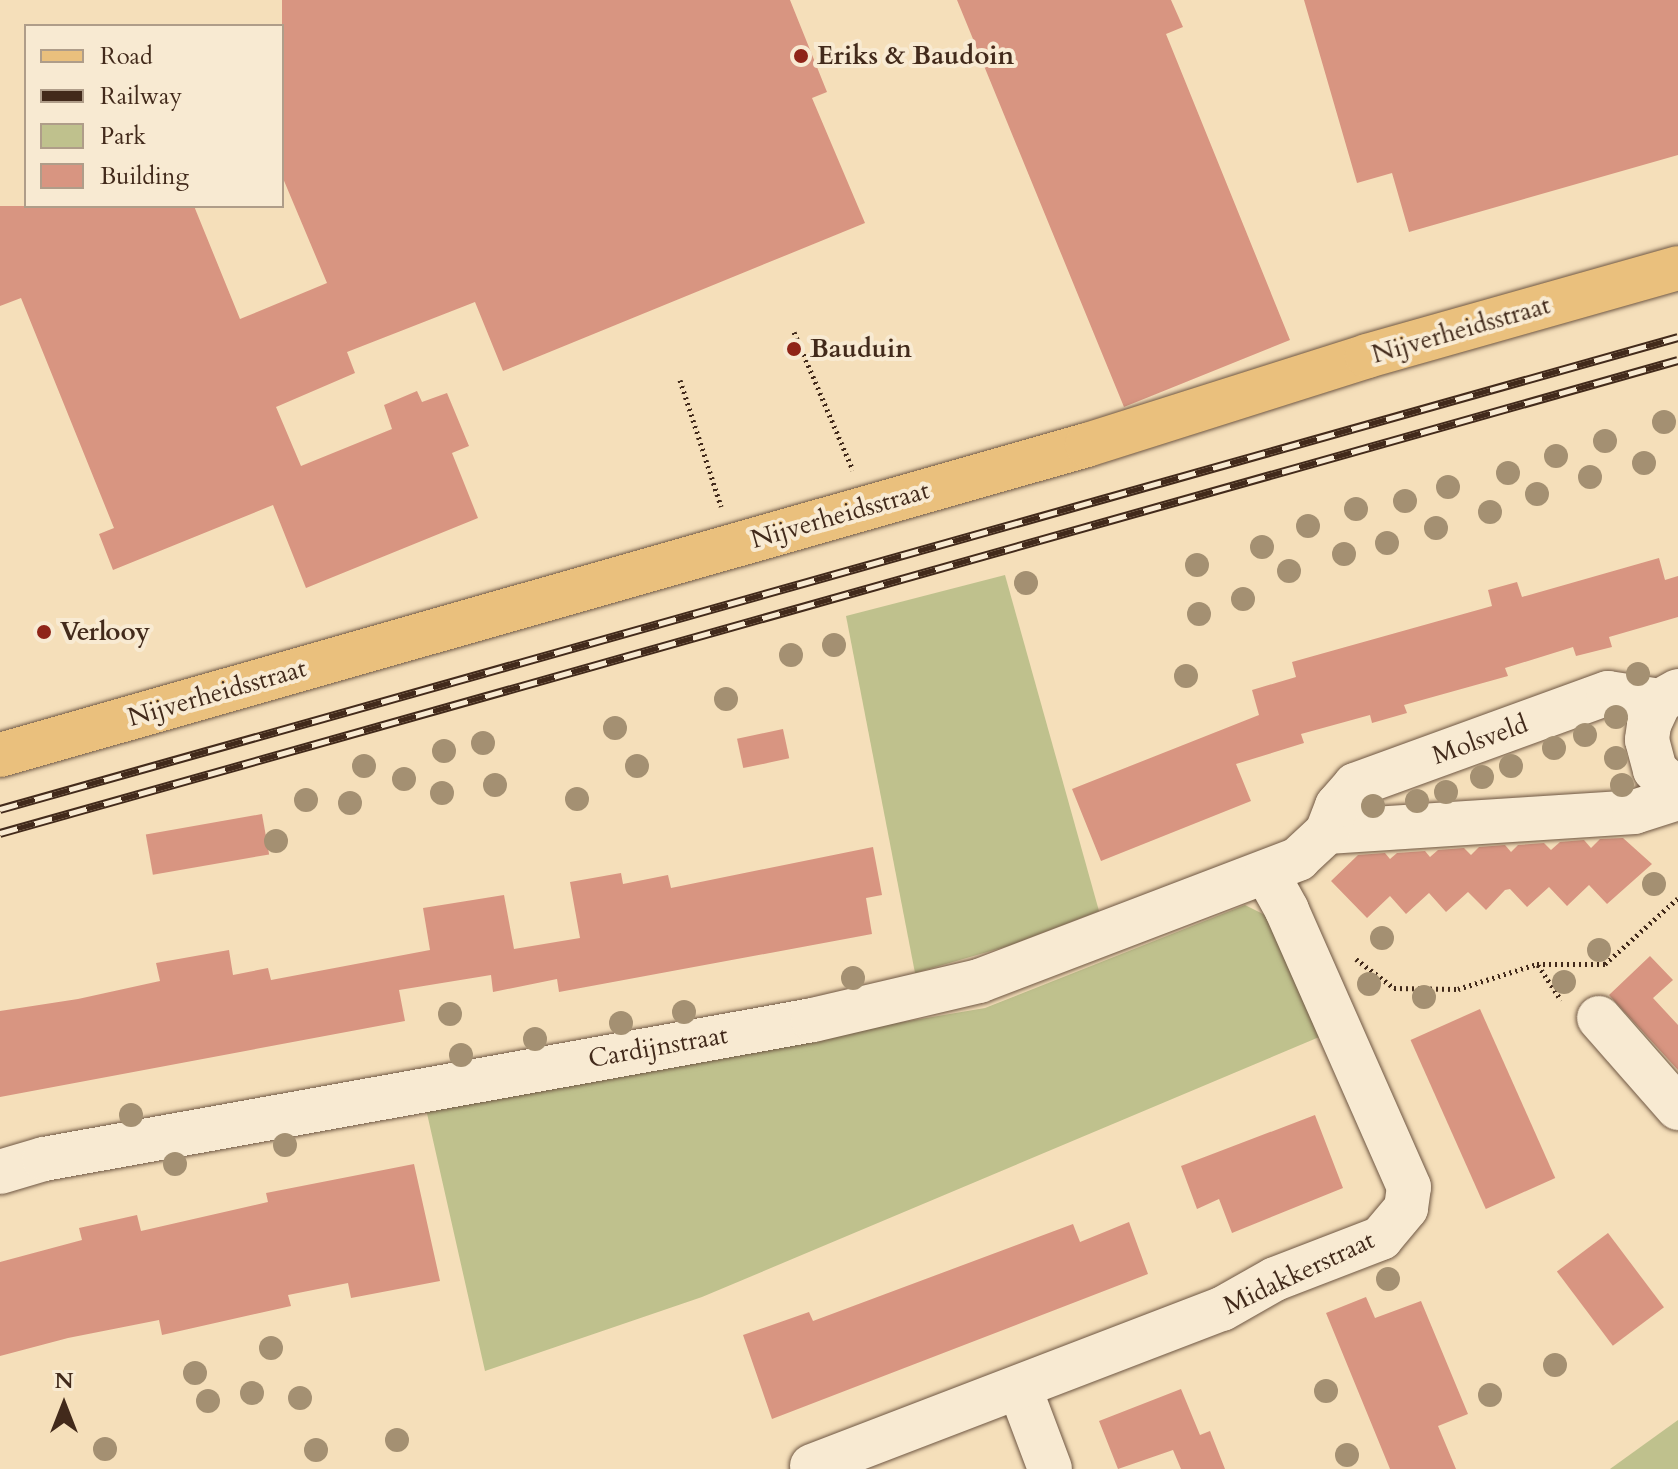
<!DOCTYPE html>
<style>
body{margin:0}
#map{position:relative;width:1678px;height:1469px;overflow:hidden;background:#f5dfba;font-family:Cardo,serif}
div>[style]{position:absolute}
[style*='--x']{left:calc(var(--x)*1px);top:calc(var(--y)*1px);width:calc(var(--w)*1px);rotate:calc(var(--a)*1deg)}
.green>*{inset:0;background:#bfc18d}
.building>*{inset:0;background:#d89581;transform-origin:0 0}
.path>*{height:5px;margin-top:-2.5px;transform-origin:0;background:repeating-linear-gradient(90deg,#422a1b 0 2px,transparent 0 6px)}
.roads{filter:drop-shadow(0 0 2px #6f5743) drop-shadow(0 0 2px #6f5743)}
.minor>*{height:44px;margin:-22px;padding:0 22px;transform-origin:22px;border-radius:22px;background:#f8ead2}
.primary>*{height:44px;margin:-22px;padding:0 22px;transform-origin:22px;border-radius:22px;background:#eac07d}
.rail>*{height:9px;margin-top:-4.5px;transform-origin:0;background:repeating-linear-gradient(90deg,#f8ead2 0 18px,#422a1b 0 36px);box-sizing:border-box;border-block:2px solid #422a1b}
.trees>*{width:24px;height:24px;margin:-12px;border-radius:50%;background:#a49072}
.dots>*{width:22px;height:22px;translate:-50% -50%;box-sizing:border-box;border:4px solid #f8ead2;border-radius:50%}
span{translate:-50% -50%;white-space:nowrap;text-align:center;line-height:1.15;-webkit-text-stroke:8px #f8ead2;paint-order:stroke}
.poi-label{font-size:26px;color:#422a1b;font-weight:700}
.left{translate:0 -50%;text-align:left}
.street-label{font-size:26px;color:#422a1b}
.legend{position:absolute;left:24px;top:24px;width:260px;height:184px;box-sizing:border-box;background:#f8ead2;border:2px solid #af9d89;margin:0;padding:10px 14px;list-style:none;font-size:24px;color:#422a1b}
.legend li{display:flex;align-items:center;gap:16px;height:40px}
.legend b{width:40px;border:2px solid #af9d89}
.north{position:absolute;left:24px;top:1365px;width:80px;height:80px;-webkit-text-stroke:6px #f8ead2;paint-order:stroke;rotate:0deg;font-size:22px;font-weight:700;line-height:32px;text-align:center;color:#422a1b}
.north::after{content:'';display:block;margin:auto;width:28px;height:36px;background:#422a1b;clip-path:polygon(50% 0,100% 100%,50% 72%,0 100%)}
</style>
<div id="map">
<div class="green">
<i style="clip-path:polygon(1005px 575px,1099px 911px,1008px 946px,915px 973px,846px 616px)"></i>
<i style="clip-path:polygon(1245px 905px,1267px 916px,1324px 1035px,702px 1297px,485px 1371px,426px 1109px,691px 1058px,985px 1008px)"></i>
<i style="clip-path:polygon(1678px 1420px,1678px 1469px,1610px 1469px)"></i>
</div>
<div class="building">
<i style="clip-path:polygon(282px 0,790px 0,827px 92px,812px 98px,865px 223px,503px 371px,475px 302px,347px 352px,355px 373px,276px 407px,301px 466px,392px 429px,384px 405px,417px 391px,422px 402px,447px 393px,469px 446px,452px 453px,478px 518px,306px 588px,273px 505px,113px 570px,99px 534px,114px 528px,21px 298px,0 306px,0 206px,194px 206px,240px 319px,327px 283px,282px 176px)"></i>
<i style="clip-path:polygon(957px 0,1171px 0,1183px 27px,1166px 34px,1290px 340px,1124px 407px)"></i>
<i style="clip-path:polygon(1304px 0,1678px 0,1678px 155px,1409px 232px,1392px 173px,1357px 183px)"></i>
<i style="clip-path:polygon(1659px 558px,1665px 580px,1678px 576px,1678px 617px,1609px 637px,1612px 647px,1576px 656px,1573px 647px,1505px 668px,1508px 676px,1404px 705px,1407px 713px,1372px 723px,1370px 715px,1301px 734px,1304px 743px,1236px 764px,1251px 801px,1101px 861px,1072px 789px,1259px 715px,1252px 690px,1296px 677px,1292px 662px,1492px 606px,1488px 590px,1517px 582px,1522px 597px)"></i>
<i style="left:783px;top:729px;width:30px;height:47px;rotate:78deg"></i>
<i style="left:262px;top:814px;width:41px;height:118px;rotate:80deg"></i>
<i style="clip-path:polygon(1623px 838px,1652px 864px,1607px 904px,1589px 885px,1567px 906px,1549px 887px,1527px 907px,1510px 889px,1505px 890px,1486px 910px,1468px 892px,1446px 912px,1429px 893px,1406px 914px,1390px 896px,1367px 918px,1331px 881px,1358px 855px,1385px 853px,1390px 859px,1397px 853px,1425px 851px,1430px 857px,1438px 850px,1464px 848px,1471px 855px,1479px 847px,1505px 845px,1511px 852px,1518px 845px,1544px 843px,1551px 850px,1560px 842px,1584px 840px,1591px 848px,1600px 839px)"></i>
<i style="clip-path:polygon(873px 847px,882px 895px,866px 898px,872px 934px,559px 992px,557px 979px,493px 992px,491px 975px,399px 990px,405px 1021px,0 1097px,0 1011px,78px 999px,160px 981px,156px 963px,229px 950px,233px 975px,268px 968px,271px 980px,430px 950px,423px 908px,504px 895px,514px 949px,580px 938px,570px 882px,621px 873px,623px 884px,668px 875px,671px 888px)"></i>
<i style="clip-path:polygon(1650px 956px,1673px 980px,1653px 998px,1678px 1025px,1678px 1070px,1609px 995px)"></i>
<i style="left:1480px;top:1009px;width:185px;height:76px;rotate:66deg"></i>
<i style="clip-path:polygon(1315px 1115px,1343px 1188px,1232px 1233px,1219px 1199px,1197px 1209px,1181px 1166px)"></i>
<i style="clip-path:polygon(414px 1164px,440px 1281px,351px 1298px,348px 1283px,288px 1295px,291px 1306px,162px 1335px,159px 1320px,68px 1338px,0 1356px,0 1262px,82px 1240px,79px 1228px,137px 1215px,141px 1231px,268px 1202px,266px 1193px)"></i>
<i style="clip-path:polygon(1129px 1222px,1148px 1274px,772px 1419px,743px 1335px,809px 1312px,813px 1321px,1073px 1224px,1080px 1242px)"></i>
<i style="left:1608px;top:1233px;width:93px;height:64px;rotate:53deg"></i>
<i style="clip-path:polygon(1366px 1297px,1375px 1318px,1421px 1301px,1468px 1414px,1438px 1426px,1456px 1469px,1390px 1469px,1326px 1313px)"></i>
<i style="clip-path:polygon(1181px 1389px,1200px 1435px,1210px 1431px,1225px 1469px,1181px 1469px,1173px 1450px,1118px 1469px,1099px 1421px)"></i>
</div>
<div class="path">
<i style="--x:794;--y:332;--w:150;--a:66.9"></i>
<i style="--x:680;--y:380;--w:133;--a:72"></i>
<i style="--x:1356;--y:959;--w:48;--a:37.3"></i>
<i style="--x:1394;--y:988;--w:64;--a:0.9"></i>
<i style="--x:1458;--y:989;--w:83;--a:-17.6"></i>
<i style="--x:1537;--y:964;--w:68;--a:0"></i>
<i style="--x:1605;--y:964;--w:98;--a:-42.1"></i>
<i style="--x:1538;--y:965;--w:42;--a:56.7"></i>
</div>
<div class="roads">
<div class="minor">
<i style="--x:1678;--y:691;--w:21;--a:151"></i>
<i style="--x:1660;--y:701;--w:26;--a:115"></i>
<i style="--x:1649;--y:725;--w:15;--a:98"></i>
<i style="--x:1647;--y:740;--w:31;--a:75"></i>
<i style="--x:1655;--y:770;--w:31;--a:42"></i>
<i style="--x:1327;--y:832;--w:308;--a:-3.7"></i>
<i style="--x:1634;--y:812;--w:46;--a:-17.7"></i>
<i style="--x:1599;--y:1018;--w:120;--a:48.7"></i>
<i style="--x:0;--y:1172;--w:46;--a:-16.5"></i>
<i style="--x:44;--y:1159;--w:781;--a:-10.25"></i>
<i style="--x:813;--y:1020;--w:171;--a:-13.2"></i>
<i style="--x:979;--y:981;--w:342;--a:-20.9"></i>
<i style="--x:1298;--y:859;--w:40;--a:-43"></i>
<i style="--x:1327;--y:832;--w:28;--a:-69"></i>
<i style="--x:1337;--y:806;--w:28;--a:-49"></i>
<i style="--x:1355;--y:785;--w:269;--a:-20"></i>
<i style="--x:1608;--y:693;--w:53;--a:8.7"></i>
<i style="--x:1020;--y:1389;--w:85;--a:69.4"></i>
<i style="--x:812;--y:1466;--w:439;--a:-21"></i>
<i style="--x:1222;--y:1309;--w:61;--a:-29.5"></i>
<i style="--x:1275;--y:1279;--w:114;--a:-21.1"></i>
<i style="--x:1381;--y:1238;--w:39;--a:-50"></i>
<i style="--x:1406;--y:1208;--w:21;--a:-82"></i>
<i style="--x:1409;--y:1187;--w:303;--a:-113.8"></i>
<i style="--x:1287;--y:910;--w:43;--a:-118.9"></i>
</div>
<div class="primary">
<i style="--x:0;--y:755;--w:1130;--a:-15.92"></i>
<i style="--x:1087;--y:445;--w:294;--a:-17.6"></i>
<i style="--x:1367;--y:356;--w:323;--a:-15.8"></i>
</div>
</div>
<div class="rail">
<i style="--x:0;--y:809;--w:1743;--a:-15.71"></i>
<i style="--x:0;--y:833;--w:1743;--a:-15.74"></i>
</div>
<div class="trees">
<i style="left:1664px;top:422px"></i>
<i style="left:1605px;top:441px"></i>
<i style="left:1556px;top:456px"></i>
<i style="left:1644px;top:463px"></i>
<i style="left:1508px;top:473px"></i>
<i style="left:1590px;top:477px"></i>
<i style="left:1448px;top:487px"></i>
<i style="left:1537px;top:494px"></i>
<i style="left:1405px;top:501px"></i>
<i style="left:1356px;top:509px"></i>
<i style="left:1490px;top:512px"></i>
<i style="left:1308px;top:526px"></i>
<i style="left:1436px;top:528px"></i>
<i style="left:1387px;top:543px"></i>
<i style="left:1262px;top:547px"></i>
<i style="left:1344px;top:554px"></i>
<i style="left:1197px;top:565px"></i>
<i style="left:1289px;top:571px"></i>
<i style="left:1026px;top:583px"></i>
<i style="left:1243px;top:599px"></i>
<i style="left:1199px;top:614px"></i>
<i style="left:834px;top:645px"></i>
<i style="left:791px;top:655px"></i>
<i style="left:1638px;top:674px"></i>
<i style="left:1186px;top:676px"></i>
<i style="left:726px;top:699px"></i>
<i style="left:1616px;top:717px"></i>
<i style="left:615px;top:728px"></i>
<i style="left:1585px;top:735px"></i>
<i style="left:483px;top:743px"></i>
<i style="left:1554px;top:748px"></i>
<i style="left:444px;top:751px"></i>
<i style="left:1616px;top:758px"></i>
<i style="left:364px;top:766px"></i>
<i style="left:637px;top:766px"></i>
<i style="left:1511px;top:766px"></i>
<i style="left:1482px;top:777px"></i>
<i style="left:404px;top:779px"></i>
<i style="left:495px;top:785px"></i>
<i style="left:1622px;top:785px"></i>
<i style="left:1446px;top:792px"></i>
<i style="left:442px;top:793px"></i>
<i style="left:577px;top:799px"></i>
<i style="left:306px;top:800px"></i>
<i style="left:1417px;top:801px"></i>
<i style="left:350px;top:803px"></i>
<i style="left:1373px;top:806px"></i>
<i style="left:276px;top:841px"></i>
<i style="left:1654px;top:884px"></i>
<i style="left:1382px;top:938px"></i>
<i style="left:1599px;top:950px"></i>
<i style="left:853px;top:978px"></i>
<i style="left:1564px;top:982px"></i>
<i style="left:1369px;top:984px"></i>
<i style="left:1424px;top:997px"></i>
<i style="left:684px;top:1012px"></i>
<i style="left:450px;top:1014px"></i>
<i style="left:621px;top:1023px"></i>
<i style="left:535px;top:1039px"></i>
<i style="left:461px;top:1055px"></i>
<i style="left:131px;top:1115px"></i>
<i style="left:285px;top:1145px"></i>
<i style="left:175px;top:1164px"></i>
<i style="left:1388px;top:1279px"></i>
<i style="left:271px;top:1348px"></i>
<i style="left:1555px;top:1365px"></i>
<i style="left:195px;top:1373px"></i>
<i style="left:1326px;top:1391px"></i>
<i style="left:252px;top:1393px"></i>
<i style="left:1490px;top:1395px"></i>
<i style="left:300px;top:1398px"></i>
<i style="left:208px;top:1401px"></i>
<i style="left:397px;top:1440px"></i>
<i style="left:105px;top:1449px"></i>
<i style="left:316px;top:1450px"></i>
<i style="left:1347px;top:1455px"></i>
</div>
<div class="dots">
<i style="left:801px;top:56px;background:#8f2418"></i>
<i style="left:794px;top:349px;background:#8f2418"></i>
<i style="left:44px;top:632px;background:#8f2418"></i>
</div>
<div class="poi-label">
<span class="left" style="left:817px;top:56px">Eriks &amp; Baudoin</span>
<span class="left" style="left:810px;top:349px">Bauduin</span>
<span class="left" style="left:60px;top:632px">Verlooy</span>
</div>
<div class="street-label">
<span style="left:1461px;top:330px;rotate:-16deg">Nijverheidsstraat</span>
<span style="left:840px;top:515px;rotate:-16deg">Nijverheidsstraat</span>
<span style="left:217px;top:693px;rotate:-16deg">Nijverheidsstraat</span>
<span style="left:1480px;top:740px;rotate:-20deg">Molsveld</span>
<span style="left:658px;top:1047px;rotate:-10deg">Cardijnstraat</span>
<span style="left:1299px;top:1273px;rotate:-25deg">Midakkerstraat</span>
</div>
<ul class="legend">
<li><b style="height:10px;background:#eac07d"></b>Road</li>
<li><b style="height:10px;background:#422a1b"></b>Railway</li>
<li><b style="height:22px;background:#bfc18d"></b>Park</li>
<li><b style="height:22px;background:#d89581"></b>Building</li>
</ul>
<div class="north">N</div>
</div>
